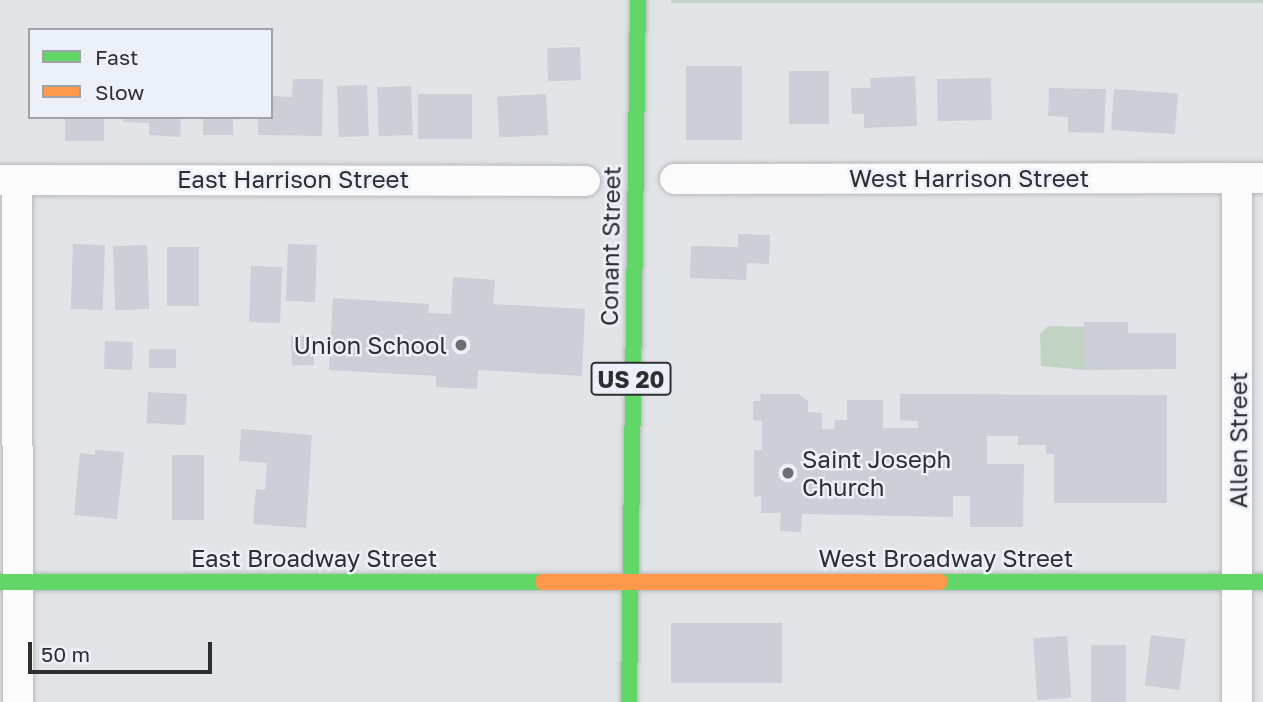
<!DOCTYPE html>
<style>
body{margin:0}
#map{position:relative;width:1263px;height:702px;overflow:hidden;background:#e2e4e8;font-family:"Golos Text",sans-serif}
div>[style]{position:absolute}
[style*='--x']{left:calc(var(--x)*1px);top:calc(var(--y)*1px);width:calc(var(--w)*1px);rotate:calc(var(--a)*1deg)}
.green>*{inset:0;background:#c1d4c4;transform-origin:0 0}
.building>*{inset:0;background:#cdced8;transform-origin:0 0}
.roads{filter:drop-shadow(0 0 2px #b7b9bb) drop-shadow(0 0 2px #b7b9bb)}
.street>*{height:30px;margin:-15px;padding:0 15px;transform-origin:15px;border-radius:15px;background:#fbfbfc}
.fast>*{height:16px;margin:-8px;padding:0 8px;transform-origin:8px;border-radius:8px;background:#63d668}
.slow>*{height:16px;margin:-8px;padding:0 8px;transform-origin:8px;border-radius:8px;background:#ff974d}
.dots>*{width:19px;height:19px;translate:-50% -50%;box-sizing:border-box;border:4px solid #ecf0f8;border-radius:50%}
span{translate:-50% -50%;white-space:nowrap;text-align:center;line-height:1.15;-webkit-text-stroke:5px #ecf0f8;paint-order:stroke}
.shield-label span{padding:2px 5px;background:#ecf0f8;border:2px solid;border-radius:5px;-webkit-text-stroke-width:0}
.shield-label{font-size:23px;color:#2d2f31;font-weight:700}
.street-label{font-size:24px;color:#2d2f31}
.poi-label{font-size:24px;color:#2d2f31}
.right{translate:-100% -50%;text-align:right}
.left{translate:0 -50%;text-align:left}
.legend{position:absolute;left:28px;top:28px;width:245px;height:91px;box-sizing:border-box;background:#ecf0f8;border:2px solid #a0a3a8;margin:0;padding:9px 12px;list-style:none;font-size:21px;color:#2d2f31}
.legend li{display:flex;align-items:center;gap:14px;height:35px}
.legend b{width:35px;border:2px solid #a0a3a8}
.scale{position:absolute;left:28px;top:642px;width:184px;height:32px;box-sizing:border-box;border:4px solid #2d2f31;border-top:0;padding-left:9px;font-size:21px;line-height:24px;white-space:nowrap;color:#2d2f31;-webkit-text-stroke:5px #ecf0f8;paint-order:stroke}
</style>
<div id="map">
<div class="green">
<i style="left:671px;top:0;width:592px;height:3px"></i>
<i style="clip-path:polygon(1048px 326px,1085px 327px,1085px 370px,1041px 366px,1040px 334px)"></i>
</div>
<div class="building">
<i style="left:580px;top:47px;width:33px;height:33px;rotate:88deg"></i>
<i style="left:686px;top:66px;width:56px;height:74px"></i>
<i style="left:789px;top:71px;width:40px;height:53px"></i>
<i style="clip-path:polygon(915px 76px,917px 126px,864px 128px,864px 114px,852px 114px,851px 88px,871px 88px,870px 78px)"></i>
<i style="left:991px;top:78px;width:42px;height:54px;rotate:89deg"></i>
<i style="clip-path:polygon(293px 79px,323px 79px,322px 136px,258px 135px,258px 117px,271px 117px,271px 96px,292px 97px)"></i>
<i style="left:367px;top:85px;width:51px;height:30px;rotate:88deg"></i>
<i style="left:411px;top:86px;width:49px;height:34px;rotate:88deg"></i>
<i style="clip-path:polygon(1049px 88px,1106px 89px,1104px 133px,1068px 132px,1068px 117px,1048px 116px)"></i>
<i style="left:1114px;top:89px;width:64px;height:41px;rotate:4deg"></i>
<i style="left:418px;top:94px;width:54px;height:45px"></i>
<i style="left:546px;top:94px;width:41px;height:49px;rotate:87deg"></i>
<i style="left:65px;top:117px;width:39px;height:24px"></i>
<i style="clip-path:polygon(124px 117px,181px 117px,180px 137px,149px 135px,149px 123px,123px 122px)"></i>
<i style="left:203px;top:117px;width:30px;height:18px"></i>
<i style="clip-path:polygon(738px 234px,770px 235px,769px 264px,747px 263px,746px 280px,690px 278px,691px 246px,738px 247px)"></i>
<i style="left:73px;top:244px;width:32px;height:65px;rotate:2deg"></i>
<i style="left:288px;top:244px;width:29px;height:57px;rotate:2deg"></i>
<i style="left:147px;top:245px;width:64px;height:34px;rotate:88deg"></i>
<i style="left:167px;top:247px;width:32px;height:59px"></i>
<i style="left:251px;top:266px;width:31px;height:56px;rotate:2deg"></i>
<i style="clip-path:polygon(453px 277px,495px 280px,493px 304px,585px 309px,582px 376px,478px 370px,477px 389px,436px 387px,436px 376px,329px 370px,333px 298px,429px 304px,428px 313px,451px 314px)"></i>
<i style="clip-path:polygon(1084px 322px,1128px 322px,1128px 333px,1176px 333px,1176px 369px,1085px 370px)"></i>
<i style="left:313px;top:335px;width:30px;height:22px;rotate:88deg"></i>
<i style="left:105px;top:341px;width:28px;height:28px;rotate:2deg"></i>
<i style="left:149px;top:349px;width:27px;height:19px"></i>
<i style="left:148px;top:392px;width:39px;height:31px;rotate:3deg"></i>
<i style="clip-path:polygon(760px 394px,798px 394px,808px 401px,808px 412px,822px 413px,822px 429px,834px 429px,835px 420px,847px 420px,847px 400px,883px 400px,883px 428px,918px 428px,918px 421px,900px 420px,900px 394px,1167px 395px,1167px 503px,1054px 503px,1054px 454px,1046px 454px,1046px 445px,1018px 445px,1018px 436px,987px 436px,987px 464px,1024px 464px,1023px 527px,970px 527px,970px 496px,953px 496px,953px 517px,802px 514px,801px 532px,780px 531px,781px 513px,761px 513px,761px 496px,754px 497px,754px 450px,762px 450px,762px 421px,753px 420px,753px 401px,761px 401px)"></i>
<i style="clip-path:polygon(241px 429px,312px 435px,306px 528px,253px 524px,256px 489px,265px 490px,267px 463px,239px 461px)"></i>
<i style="clip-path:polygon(95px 450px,124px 452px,117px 519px,74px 515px,80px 453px,95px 455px)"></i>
<i style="left:172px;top:455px;width:32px;height:65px"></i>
<i style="left:782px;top:623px;width:60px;height:111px;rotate:90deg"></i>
<i style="left:1151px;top:635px;width:35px;height:51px;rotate:7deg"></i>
<i style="left:1067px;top:636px;width:62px;height:34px;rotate:86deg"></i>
<i style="left:1091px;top:645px;width:35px;height:57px"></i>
</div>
<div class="roads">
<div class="street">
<i style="--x:1237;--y:178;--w:524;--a:90"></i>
<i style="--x:675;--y:179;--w:588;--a:-0.1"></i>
<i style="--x:0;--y:180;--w:585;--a:0.1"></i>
<i style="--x:17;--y:180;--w:522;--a:89.89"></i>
</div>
<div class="fast">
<i style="--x:0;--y:582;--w:543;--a:0"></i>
<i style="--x:940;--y:582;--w:323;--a:0"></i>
<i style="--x:629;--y:702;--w:702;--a:-89.27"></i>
</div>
<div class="slow">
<i style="--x:543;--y:582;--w:397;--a:0"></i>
</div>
</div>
<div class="dots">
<i style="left:461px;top:345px;background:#6c6e71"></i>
<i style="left:788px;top:473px;background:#6c6e71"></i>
</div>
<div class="shield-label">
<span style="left:631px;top:379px">US 20</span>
</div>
<div class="street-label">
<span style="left:969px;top:178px">West Harrison Street</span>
<span style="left:293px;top:179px">East Harrison Street</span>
<span style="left:610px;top:246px;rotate:-89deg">Conant Street</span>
<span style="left:1238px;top:440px;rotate:-90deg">Allen Street</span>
<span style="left:314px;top:558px">East Broadway Street</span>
<span style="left:946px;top:558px">West Broadway Street</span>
</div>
<div class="poi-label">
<span class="right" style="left:447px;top:345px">Union School</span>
<span class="left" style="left:802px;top:473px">Saint Joseph<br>Church</span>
</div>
<ul class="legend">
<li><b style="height:9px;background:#63d668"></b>Fast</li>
<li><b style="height:9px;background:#ff974d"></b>Slow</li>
</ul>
<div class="scale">50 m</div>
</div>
